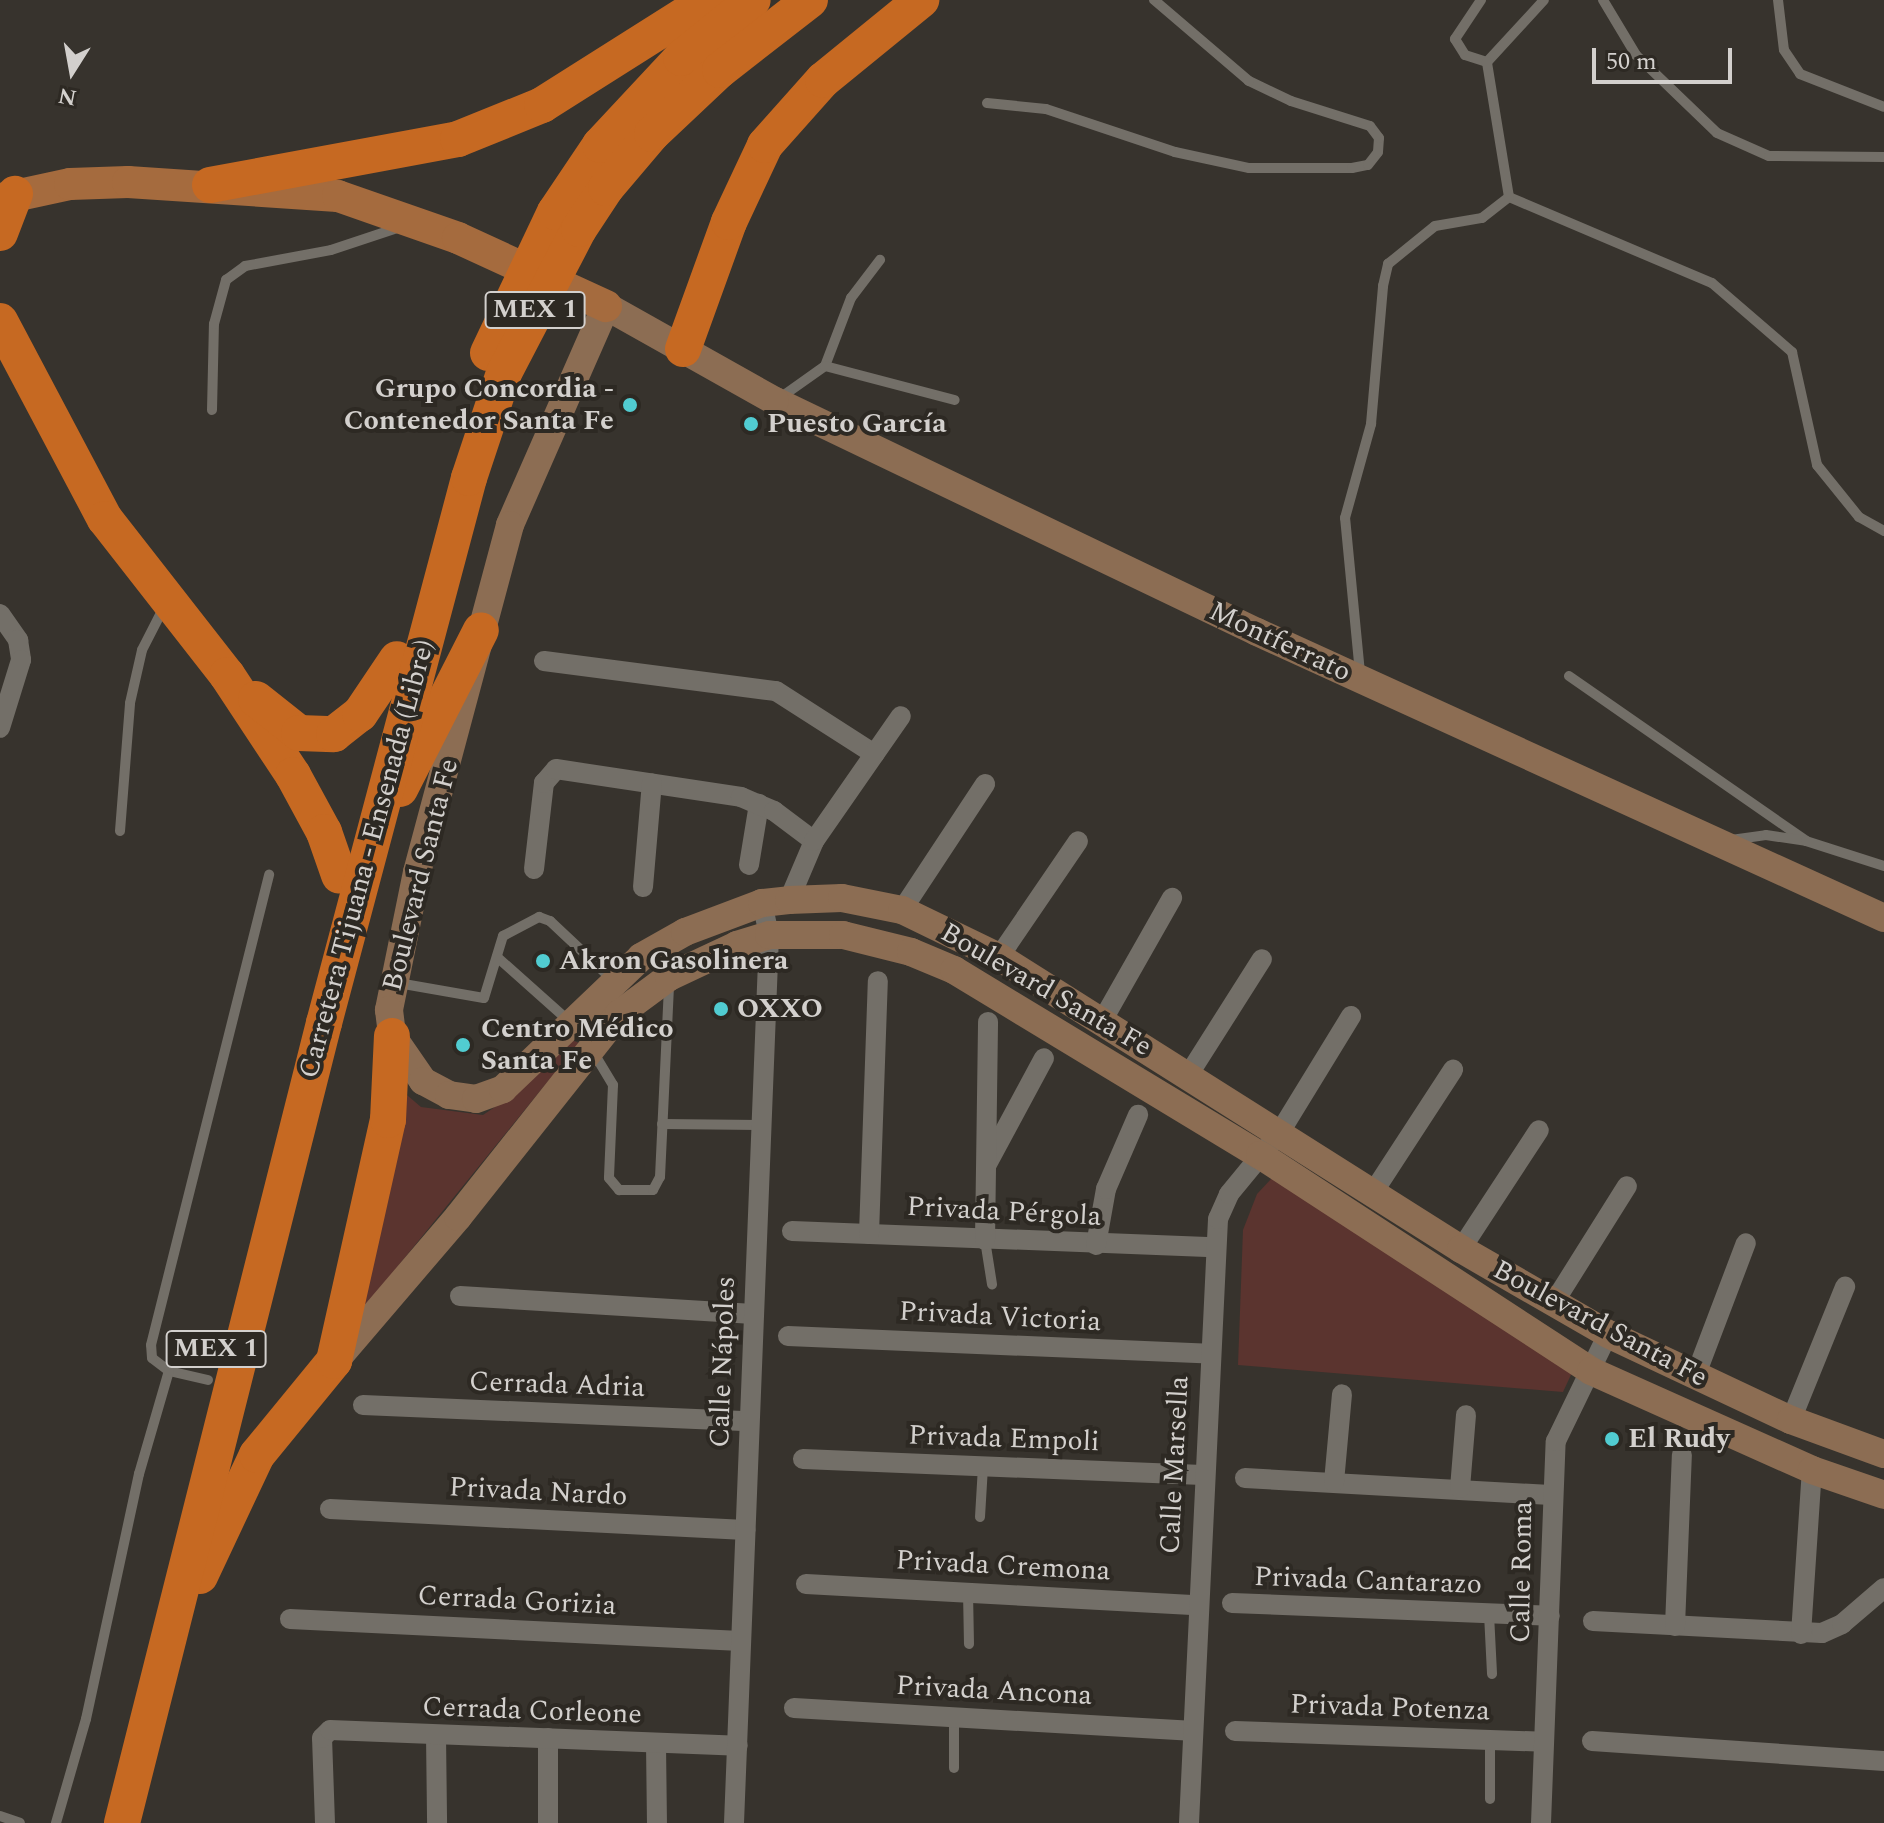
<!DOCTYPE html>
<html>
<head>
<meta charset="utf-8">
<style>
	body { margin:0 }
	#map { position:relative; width:1884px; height:1823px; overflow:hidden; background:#37332d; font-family:Spectral,serif }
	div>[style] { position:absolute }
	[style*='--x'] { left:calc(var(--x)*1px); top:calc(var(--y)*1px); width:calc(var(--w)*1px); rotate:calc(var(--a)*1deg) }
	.green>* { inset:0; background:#5b342f }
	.lane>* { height:10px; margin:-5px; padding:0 5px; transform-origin:5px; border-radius:5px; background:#736f68 }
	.street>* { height:20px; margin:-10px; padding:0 10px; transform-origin:10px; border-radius:10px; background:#736f68 }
	.secondary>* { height:28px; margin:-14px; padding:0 14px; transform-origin:14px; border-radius:14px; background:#8c6d53 }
	.primary>* { height:32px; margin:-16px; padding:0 16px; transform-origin:16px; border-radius:16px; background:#a56b3e }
	.highway>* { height:36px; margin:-18px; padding:0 18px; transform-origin:18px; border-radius:18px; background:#c66922 }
	.dots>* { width:22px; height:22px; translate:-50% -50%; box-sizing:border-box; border:4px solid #2d2923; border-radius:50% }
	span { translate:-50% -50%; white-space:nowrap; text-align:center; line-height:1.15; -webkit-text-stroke:8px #2d2923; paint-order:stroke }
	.shield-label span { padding:2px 6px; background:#2d2923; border:2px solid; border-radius:6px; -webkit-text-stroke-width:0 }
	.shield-label { font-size:26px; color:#d3d0cd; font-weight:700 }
	.poi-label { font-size:28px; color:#d3d0cd; font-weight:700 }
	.right { translate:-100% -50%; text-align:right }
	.left { translate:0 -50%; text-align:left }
	.street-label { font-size:28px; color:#d3d0cd }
	.north { position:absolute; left:32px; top:32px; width:80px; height:80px; -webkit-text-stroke:6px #2d2923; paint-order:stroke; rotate:191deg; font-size:22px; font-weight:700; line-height:32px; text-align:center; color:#d3d0cd }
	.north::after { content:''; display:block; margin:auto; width:28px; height:36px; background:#d3d0cd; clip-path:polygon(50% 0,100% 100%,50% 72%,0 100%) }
	.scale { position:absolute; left:1592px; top:48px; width:140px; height:36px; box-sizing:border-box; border:4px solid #d3d0cd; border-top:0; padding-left:10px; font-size:24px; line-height:28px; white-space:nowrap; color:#d3d0cd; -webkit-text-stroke:6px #2d2923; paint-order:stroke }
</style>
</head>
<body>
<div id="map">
	<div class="green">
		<div style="clip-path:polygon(572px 1040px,579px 1043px,351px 1324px,401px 1090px,421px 1107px,483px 1115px,517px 1092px)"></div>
		<div style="clip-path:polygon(1274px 1176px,1576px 1364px,1563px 1392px,1238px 1365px,1243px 1230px,1257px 1194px)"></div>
	</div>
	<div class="lane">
		<div style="--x:1481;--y:0;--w:47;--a:123.7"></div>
		<div style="--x:1455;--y:39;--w:19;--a:58"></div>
		<div style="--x:1465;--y:55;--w:23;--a:18"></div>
		<div style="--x:1487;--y:62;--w:84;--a:-47.4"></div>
		<div style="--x:1603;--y:0;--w:64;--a:59"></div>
		<div style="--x:1636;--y:55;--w:112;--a:43.9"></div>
		<div style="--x:1717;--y:133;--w:57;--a:23.9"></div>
		<div style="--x:1769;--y:156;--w:115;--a:0.5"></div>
		<div style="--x:1778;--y:0;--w:50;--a:83.2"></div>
		<div style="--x:1784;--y:50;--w:29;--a:56"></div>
		<div style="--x:1800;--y:74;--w:90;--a:21.4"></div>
		<div style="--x:987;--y:103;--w:59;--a:5.8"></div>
		<div style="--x:1046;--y:109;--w:136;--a:18.4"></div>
		<div style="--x:1175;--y:152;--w:76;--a:12.2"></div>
		<div style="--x:1249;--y:168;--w:103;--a:0"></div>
		<div style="--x:1352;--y:168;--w:16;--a:-11"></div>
		<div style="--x:1368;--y:165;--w:16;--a:-52"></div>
		<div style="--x:1378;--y:152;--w:14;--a:-86"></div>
		<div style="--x:1379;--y:138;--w:15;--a:-127"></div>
		<div style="--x:1370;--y:126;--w:83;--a:-162.4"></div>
		<div style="--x:1291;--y:101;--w:47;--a:-154.5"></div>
		<div style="--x:1249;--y:81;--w:125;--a:-139.5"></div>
		<div style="--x:1509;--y:197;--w:220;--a:23"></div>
		<div style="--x:1712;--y:283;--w:106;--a:40.8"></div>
		<div style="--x:1792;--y:352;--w:116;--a:77.5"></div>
		<div style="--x:1817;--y:465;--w:67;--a:51.1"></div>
		<div style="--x:1859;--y:517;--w:29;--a:29"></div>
		<div style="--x:825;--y:366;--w:73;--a:-69.1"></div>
		<div style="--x:851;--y:298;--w:48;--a:-52.7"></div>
		<div style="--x:777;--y:400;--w:59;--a:-35.3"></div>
		<div style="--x:825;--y:366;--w:134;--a:14.7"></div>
		<div style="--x:212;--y:410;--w:86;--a:-88.7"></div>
		<div style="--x:214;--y:324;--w:46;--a:-74.7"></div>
		<div style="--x:226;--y:280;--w:24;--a:-36"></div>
		<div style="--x:245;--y:266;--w:87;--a:-10.5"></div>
		<div style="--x:331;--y:250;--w:73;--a:-18.4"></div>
		<div style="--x:1360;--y:673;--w:156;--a:-95.5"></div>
		<div style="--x:1345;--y:518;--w:98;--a:-74.5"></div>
		<div style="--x:1371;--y:424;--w:139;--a:-85"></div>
		<div style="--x:1383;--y:286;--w:23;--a:-77"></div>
		<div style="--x:1388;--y:264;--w:60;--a:-39"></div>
		<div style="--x:1435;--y:226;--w:48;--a:-9.7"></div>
		<div style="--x:1482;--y:218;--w:34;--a:-38"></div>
		<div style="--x:1509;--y:197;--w:137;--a:-99.3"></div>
		<div style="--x:1569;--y:676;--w:289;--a:34.8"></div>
		<div style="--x:120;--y:831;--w:128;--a:-85.5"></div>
		<div style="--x:130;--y:703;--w:54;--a:-77.2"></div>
		<div style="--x:142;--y:650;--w:51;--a:-62.9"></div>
		<div style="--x:1731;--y:840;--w:35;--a:-8"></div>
		<div style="--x:1766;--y:835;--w:40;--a:8.5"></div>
		<div style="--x:1806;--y:841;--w:82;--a:17.8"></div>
		<div style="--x:497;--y:957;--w:98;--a:41.7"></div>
		<div style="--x:398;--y:983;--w:87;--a:9.9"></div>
		<div style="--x:484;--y:998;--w:65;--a:-73"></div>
		<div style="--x:503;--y:936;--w:41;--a:-27.8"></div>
		<div style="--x:539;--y:917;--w:12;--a:20"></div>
		<div style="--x:550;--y:921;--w:88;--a:43.2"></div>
		<div style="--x:592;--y:1050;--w:41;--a:59"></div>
		<div style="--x:613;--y:1085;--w:93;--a:92.5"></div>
		<div style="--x:609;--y:1178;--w:16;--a:50"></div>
		<div style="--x:619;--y:1190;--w:34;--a:0"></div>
		<div style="--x:653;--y:1190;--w:15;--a:-62"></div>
		<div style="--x:660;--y:1177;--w:193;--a:-87.3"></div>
		<div style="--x:662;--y:1124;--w:97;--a:0.6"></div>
		<div style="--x:985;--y:1240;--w:45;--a:81"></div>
		<div style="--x:208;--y:1380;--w:40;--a:-167"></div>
		<div style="--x:169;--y:1371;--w:21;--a:-143"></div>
		<div style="--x:152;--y:1358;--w:13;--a:-94"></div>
		<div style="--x:151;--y:1345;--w:485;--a:-75.9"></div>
		<div style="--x:980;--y:1517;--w:51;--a:-86.6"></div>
		<div style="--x:968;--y:1592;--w:52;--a:88.9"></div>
		<div style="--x:1489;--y:1614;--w:60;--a:87.1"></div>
		<div style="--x:954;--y:1768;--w:51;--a:-90"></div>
		<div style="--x:1490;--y:1799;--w:59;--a:-90"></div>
		<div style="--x:0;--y:1816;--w:21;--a:19"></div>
		<div style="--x:56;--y:1823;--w:108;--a:-73.9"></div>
		<div style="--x:86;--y:1719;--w:251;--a:-77.8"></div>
		<div style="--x:139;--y:1474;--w:107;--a:-73.8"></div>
	</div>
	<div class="street">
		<div style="--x:0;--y:614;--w:32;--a:55"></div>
		<div style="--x:18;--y:640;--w:20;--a:81"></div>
		<div style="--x:21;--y:660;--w:71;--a:107.2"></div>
		<div style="--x:544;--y:661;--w:234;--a:7.4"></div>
		<div style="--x:776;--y:691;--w:117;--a:32.7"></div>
		<div style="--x:749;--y:865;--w:62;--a:-80.7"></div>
		<div style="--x:534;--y:869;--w:87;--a:-83.4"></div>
		<div style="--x:544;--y:783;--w:18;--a:-49"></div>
		<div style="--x:556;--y:769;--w:187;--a:8.6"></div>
		<div style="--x:741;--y:797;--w:36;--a:23"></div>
		<div style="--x:774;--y:811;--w:50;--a:36.9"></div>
		<div style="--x:643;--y:887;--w:104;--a:-85.1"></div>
		<div style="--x:789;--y:900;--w:64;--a:-67"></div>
		<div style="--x:814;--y:841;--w:152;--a:-55.2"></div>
		<div style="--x:902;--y:910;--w:151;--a:-56.6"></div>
		<div style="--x:999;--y:957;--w:140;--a:-55.7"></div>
		<div style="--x:1101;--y:1023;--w:144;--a:-60.4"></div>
		<div style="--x:1189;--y:1074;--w:136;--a:-57.6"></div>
		<div style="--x:987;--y:1164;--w:120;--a:-61.7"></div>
		<div style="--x:1374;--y:1191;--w:145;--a:-56.9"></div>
		<div style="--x:792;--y:1231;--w:422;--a:2.2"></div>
		<div style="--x:869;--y:1234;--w:253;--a:-88"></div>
		<div style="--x:985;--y:1240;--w:218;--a:-89.2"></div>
		<div style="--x:1096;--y:1245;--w:57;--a:-79.9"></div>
		<div style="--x:1106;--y:1189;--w:81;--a:-66.6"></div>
		<div style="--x:1461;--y:1249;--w:142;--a:-56.8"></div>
		<div style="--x:460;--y:1296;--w:294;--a:3.5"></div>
		<div style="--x:1553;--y:1304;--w:139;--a:-57.9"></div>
		<div style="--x:788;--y:1336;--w:421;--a:2.4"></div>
		<div style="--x:1695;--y:1377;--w:143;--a:-69.2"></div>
		<div style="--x:363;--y:1405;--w:386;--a:2.4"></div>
		<div style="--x:1791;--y:1420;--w:144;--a:-67.9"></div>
		<div style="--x:803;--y:1459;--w:400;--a:2.3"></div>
		<div style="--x:1245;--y:1478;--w:306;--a:3.2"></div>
		<div style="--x:1334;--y:1482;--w:88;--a:-84.8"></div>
		<div style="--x:1460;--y:1488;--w:73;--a:-85.3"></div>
		<div style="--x:330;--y:1509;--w:416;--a:2.9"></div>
		<div style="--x:806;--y:1584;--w:391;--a:3.1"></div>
		<div style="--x:1232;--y:1603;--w:318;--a:2.3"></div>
		<div style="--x:290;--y:1619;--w:451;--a:2.8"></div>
		<div style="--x:1593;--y:1621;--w:229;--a:3"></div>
		<div style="--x:1822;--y:1633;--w:22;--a:-24"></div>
		<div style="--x:1842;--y:1624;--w:55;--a:-40.6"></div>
		<div style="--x:1675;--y:1626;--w:171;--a:-87.7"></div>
		<div style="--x:1801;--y:1634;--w:164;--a:-86.2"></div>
		<div style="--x:794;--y:1708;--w:397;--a:3.3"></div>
		<div style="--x:1235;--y:1731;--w:309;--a:2"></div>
		<div style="--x:436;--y:1735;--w:88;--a:89.3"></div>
		<div style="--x:548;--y:1738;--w:85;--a:90"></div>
		<div style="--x:1592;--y:1741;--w:293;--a:3.9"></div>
		<div style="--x:656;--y:1744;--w:79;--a:89.3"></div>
		<div style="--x:325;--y:1823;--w:85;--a:-92"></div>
		<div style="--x:322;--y:1738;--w:11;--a:-45"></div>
		<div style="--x:330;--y:1730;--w:408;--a:2.2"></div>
		<div style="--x:734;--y:1823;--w:889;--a:-87.74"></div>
		<div style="--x:769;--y:935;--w:33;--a:-102"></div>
		<div style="--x:1189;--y:1823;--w:605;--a:-87.25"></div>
		<div style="--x:1218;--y:1219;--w:27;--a:-66"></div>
		<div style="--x:1229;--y:1194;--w:80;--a:-50.6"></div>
		<div style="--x:1280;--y:1132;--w:136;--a:-58.5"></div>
		<div style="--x:1541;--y:1823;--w:382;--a:-87.8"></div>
		<div style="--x:1556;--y:1441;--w:119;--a:-64.1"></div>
	</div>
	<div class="secondary">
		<div style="--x:1884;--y:918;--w:689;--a:-155.48"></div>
		<div style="--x:1257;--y:632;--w:534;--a:-154.39"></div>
		<div style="--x:775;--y:401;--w:194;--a:-150.7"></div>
		<div style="--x:606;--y:306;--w:239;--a:113.7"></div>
		<div style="--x:510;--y:525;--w:359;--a:105"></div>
		<div style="--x:417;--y:872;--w:141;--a:101.5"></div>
		<div style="--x:389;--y:1010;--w:26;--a:83"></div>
		<div style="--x:392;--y:1036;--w:55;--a:55.4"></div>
		<div style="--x:423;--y:1081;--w:30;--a:28"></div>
		<div style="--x:449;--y:1095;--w:27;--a:8"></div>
		<div style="--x:476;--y:1099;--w:29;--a:-20"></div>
		<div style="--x:503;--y:1089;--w:191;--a:-43.7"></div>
		<div style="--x:641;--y:957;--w:51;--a:-29.6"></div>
		<div style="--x:685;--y:932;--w:82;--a:-20.6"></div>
		<div style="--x:762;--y:903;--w:27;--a:-6"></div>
		<div style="--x:789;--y:900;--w:53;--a:-2.2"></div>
		<div style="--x:842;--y:898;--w:61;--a:11.3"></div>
		<div style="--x:902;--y:910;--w:108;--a:25.9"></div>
		<div style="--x:999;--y:957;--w:547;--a:32.29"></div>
		<div style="--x:1461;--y:1249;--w:170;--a:30"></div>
		<div style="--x:1608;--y:1334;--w:202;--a:25.2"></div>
		<div style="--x:1791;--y:1420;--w:99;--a:20.1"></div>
		<div style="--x:335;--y:1361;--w:189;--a:-49.5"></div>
		<div style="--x:458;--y:1217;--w:259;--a:-51.6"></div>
		<div style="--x:619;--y:1014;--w:62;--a:-36.5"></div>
		<div style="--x:669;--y:977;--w:75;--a:-25.2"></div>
		<div style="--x:737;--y:945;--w:34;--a:-17"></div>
		<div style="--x:769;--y:935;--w:74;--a:0"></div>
		<div style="--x:843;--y:935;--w:70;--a:14"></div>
		<div style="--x:911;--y:952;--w:47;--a:22.7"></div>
		<div style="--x:954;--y:970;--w:358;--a:31.2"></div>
		<div style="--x:1260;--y:1155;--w:395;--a:33.1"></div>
		<div style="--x:1591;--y:1371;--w:242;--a:24.1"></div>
		<div style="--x:1812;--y:1470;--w:76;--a:19.1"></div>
	</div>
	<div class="primary">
		<div style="--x:0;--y:199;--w:72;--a:-12.1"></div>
		<div style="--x:70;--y:184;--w:58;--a:-2"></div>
		<div style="--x:128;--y:182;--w:210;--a:3.8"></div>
		<div style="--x:338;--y:196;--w:127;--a:19.3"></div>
		<div style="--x:458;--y:238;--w:163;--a:24.7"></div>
	</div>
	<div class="highway">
		<div style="--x:210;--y:185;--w:252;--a:-10.5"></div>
		<div style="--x:458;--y:139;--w:91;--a:-22"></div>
		<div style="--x:542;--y:105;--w:196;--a:-32.3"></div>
		<div style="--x:0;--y:233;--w:42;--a:-69"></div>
		<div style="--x:0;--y:321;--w:224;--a:62.1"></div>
		<div style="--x:105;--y:519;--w:198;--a:52"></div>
		<div style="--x:227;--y:675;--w:120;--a:56.6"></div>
		<div style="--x:293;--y:775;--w:65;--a:61.5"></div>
		<div style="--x:324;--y:832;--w:46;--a:70.8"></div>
		<div style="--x:683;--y:349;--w:135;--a:-70.1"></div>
		<div style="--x:729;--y:222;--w:85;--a:-64.9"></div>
		<div style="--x:765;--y:145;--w:87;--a:-48.3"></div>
		<div style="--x:823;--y:80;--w:127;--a:-39.2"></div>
		<div style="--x:488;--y:353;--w:156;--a:-64.6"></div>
		<div style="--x:555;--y:212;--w:81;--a:-56.1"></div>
		<div style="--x:600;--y:145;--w:119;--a:-47"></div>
		<div style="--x:681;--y:58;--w:92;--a:-38.9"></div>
		<div style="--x:256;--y:699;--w:55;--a:38.3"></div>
		<div style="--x:299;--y:733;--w:35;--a:2"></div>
		<div style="--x:334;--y:734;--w:33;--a:-38"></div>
		<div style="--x:360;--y:714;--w:66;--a:-56.1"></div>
		<div style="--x:400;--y:789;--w:178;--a:-63"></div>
		<div style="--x:200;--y:1576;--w:134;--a:-64.8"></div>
		<div style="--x:257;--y:1455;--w:122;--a:-50.7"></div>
		<div style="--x:334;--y:1361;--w:247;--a:-77.4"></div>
		<div style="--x:388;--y:1120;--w:84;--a:-87.3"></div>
		<div style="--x:122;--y:1823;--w:825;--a:-75.83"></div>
		<div style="--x:324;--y:1023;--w:564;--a:-75.1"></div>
		<div style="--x:469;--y:478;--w:111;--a:-71.6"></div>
		<div style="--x:504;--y:373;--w:162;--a:-62.5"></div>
		<div style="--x:579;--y:229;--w:49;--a:-56.6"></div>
		<div style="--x:606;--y:188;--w:71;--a:-49.6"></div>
		<div style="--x:652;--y:134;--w:93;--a:-43.3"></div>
		<div style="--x:720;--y:70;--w:114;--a:-37.9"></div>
	</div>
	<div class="dots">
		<div style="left:630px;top:405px;background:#51ccd1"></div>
		<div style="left:751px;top:424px;background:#51ccd1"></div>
		<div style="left:543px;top:961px;background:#51ccd1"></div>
		<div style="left:721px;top:1009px;background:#51ccd1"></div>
		<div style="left:463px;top:1045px;background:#51ccd1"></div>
		<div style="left:1612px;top:1439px;background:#51ccd1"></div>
	</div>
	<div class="shield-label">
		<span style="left:535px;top:310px">MEX 1</span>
		<span style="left:216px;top:1349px">MEX 1</span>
	</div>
	<div class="poi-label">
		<span class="right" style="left:614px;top:405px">Grupo Concordia -<br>Contenedor Santa Fe</span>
		<span class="left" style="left:767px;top:424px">Puesto García</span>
		<span class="left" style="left:559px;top:961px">Akron Gasolinera</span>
		<span class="left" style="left:737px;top:1009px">OXXO</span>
		<span class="left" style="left:481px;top:1045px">Centro Médico<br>Santa Fe</span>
		<span class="left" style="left:1628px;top:1439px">El Rudy</span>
	</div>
	<div class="street-label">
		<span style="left:1280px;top:642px;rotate:25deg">Montferrato</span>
		<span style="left:367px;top:859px;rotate:-75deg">Carretera Tijuana - Ensenada (Libre)</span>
		<span style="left:421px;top:875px;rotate:-76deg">Boulevard Santa Fe</span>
		<span style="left:1046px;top:990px;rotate:30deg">Boulevard Santa Fe</span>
		<span style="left:1004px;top:1212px;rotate:3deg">Privada Pérgola</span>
		<span style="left:1000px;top:1317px;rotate:3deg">Privada Victoria</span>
		<span style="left:1600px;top:1324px;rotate:28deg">Boulevard Santa Fe</span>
		<span style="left:723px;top:1362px;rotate:-88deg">Calle Nápoles</span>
		<span style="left:557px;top:1385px;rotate:2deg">Cerrada Adria</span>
		<span style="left:1004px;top:1439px;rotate:2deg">Privada Empoli</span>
		<span style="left:1175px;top:1465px;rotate:-87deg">Calle Marsella</span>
		<span style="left:538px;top:1492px;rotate:3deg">Privada Nardo</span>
		<span style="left:1003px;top:1566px;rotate:3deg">Privada Cremona</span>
		<span style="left:1522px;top:1572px;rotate:-89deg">Calle Roma</span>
		<span style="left:1368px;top:1581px;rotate:2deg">Privada Cantarazo</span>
		<span style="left:517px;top:1601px;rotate:3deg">Cerrada Gorizia</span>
		<span style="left:994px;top:1691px;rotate:3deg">Privada Ancona</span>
		<span style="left:1390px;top:1708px;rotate:2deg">Privada Potenza</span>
		<span style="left:532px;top:1711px;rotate:2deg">Cerrada Corleone</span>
	</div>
	<div class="north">N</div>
	<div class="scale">50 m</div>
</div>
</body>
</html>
